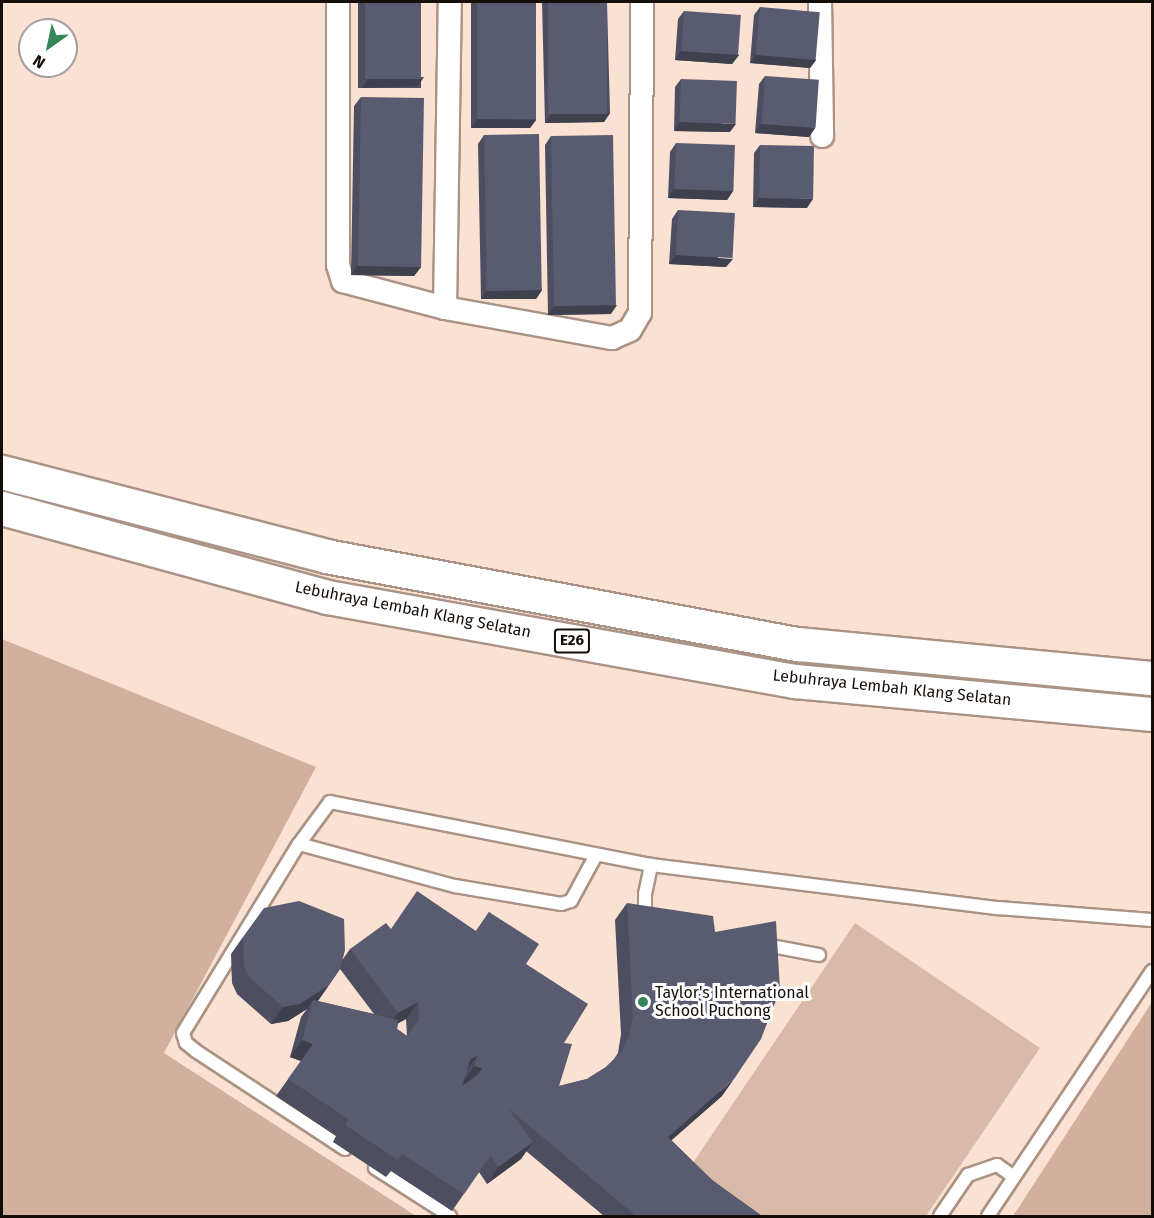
<!DOCTYPE html>
<html>
<head>
<meta charset="utf-8">
<style>
	body { margin:0 }
	#map { position:relative; width:1154px; height:1218px; overflow:hidden; background:#fae1d2; font-family:"Fira Sans",sans-serif }
	div>[style] { position:absolute }
	[style*='--x'] { left:calc(var(--x)*1px); top:calc(var(--y)*1px); width:calc(var(--w)*1px); rotate:calc(var(--a)*1deg) }
	.green>* { inset:0; background:#d9b9a7 }
	.forest>* { inset:0; background:#d1b19d }
	.roads { filter:drop-shadow(2px 0 #aa9385) drop-shadow(-2px 0 #aa9385) drop-shadow(0 2px #aa9385) drop-shadow(0 -2px #aa9385) }
	.lane>* { height:12px; margin:-6px; padding:0 6px; transform-origin:6px; border-radius:6px; background:#fff }
	.street>* { height:22px; margin:-11px; padding:0 11px; transform-origin:11px; border-radius:11px; background:#fff }
	.highway>* { height:33px; margin:-16.5px; padding:0 16.5px; transform-origin:16.5px; border-radius:16.5px; background:#fff }
	.wall>* { inset:0; background:#4d4e60; transform-origin:0 0 }
	.shaded-wall>* { inset:0; background:#3e404e }
	.building>* { inset:0; background:#595b70; transform-origin:0 0 }
	.dots>* { width:16px; height:16px; translate:-50% -50%; box-sizing:border-box; border:3px solid #fff; border-radius:50% }
	span { translate:-50% -50%; white-space:nowrap; text-align:center; line-height:1.15; -webkit-text-stroke:6px #fff; paint-order:stroke }
	.shield-label span { padding:2px 4px; background:#fff; border:2px solid; border-radius:4px; -webkit-text-stroke-width:0 }
	.shield-label { font-size:15px; color:#150d08; font-weight:700 }
	.street-label { font-size:16px; color:#150d08 }
	.poi-label { font-size:16px; color:#150d08 }
	.left { translate:0 -50%; text-align:left }
	.frame { position:absolute; inset:0; border:3px solid #150d08; pointer-events:none }
	.north { position:absolute; left:18px; top:18px; width:60px; height:60px; box-sizing:border-box; background:#fff; border:2px solid #a19e9c; border-radius:50%; rotate:213deg; font-size:16px; font-weight:700; line-height:24px; text-align:center; color:#150d08 }
	.north::after { content:''; display:block; margin:auto; width:21px; height:27px; background:#358759; clip-path:polygon(50% 0,100% 100%,50% 72%,0 100%) }
</style>
</head>
<body>
<div id="map">
	<div class="green">
		<div style="clip-path:polygon(855px 923px,1040px 1048px,926px 1216px,750px 1216px,686px 1173px)"></div>
	</div>
	<div class="forest">
		<div style="clip-path:polygon(2px 639px,316px 767px,164px 1053px,416px 1216px,2px 1216px)"></div>
		<div style="clip-path:polygon(1152px 1002px,1152px 1216px,1013px 1216px)"></div>
	</div>
	<div class="roads">
		<div class="lane">
			<div style="--x:299;--y:844;--w:162;--a:15.1"></div>
			<div style="--x:455;--y:886;--w:108;--a:9.6"></div>
			<div style="--x:561;--y:904;--w:10;--a:-17"></div>
			<div style="--x:571;--y:901;--w:52;--a:-61.5"></div>
			<div style="--x:649;--y:919;--w:6;--a:-129"></div>
			<div style="--x:645;--y:914;--w:20;--a:-90"></div>
			<div style="--x:645;--y:894;--w:30;--a:-78"></div>
			<div style="--x:761;--y:944;--w:59;--a:10.7"></div>
			<div style="--x:345;--y:1149;--w:178;--a:-146.7"></div>
			<div style="--x:196;--y:1051;--w:13;--a:-141"></div>
			<div style="--x:186;--y:1043;--w:10;--a:-107"></div>
			<div style="--x:183;--y:1033;--w:222;--a:-58.5"></div>
			<div style="--x:299;--y:844;--w:52;--a:-53.6"></div>
			<div style="--x:330;--y:802;--w:327;--a:11.1"></div>
			<div style="--x:651;--y:865;--w:350;--a:7.1"></div>
			<div style="--x:998;--y:908;--w:154;--a:4.5"></div>
			<div style="--x:375;--y:1168;--w:89;--a:32.6"></div>
			<div style="--x:940;--y:1216;--w:50;--a:-55.7"></div>
			<div style="--x:968;--y:1175;--w:31;--a:-19"></div>
			<div style="--x:997;--y:1165;--w:19;--a:35"></div>
			<div style="--x:988;--y:1216;--w:295;--a:-56.2"></div>
		</div>
		<div class="street">
			<div style="--x:338;--y:2;--w:263;--a:90"></div>
			<div style="--x:338;--y:265;--w:17;--a:73"></div>
			<div style="--x:343;--y:281;--w:106;--a:14.8"></div>
			<div style="--x:445;--y:308;--w:170;--a:10.2"></div>
			<div style="--x:612;--y:338;--w:20;--a:-24"></div>
			<div style="--x:630;--y:330;--w:20;--a:-60"></div>
			<div style="--x:640;--y:313;--w:311;--a:-89.6"></div>
			<div style="--x:820;--y:2;--w:134;--a:89.1"></div>
			<div style="--x:445;--y:308;--w:306;--a:-89.1"></div>
		</div>
		<div class="highway">
			<div style="--x:2;--y:472;--w:335;--a:14.5"></div>
			<div style="--x:326;--y:556;--w:480;--a:10.6"></div>
			<div style="--x:798;--y:644;--w:356;--a:5.5"></div>
			<div style="--x:2;--y:508;--w:337;--a:15.3"></div>
			<div style="--x:327;--y:597;--w:475;--a:10.2"></div>
			<div style="--x:795;--y:681;--w:359;--a:5.3"></div>
		</div>
	</div>
	<div class="wall">
		<div style="left:358px;top:2px;width:63px;height:86px"></div>
		<div style="clip-path:polygon(471px 2px,536px 2px,536px 120px,530px 128px,471px 128px)"></div>
		<div style="clip-path:polygon(542px 2px,607px 2px,610px 113px,604px 122px,545px 123px)"></div>
		<div style="clip-path:polygon(760px 7px,816px 60px,810px 68px,750px 63px,754px 15px)"></div>
		<div style="clip-path:polygon(684px 11px,739px 55px,732px 64px,675px 60px,678px 19px)"></div>
		<div style="clip-path:polygon(765px 76px,815px 128px,809px 137px,755px 133px,759px 84px)"></div>
		<div style="clip-path:polygon(681px 79px,730px 132px,674px 131px,675px 87px)"></div>
		<div style="clip-path:polygon(361px 97px,421px 267px,414px 276px,351px 275px,354px 106px)"></div>
		<div style="clip-path:polygon(484px 135px,542px 290px,536px 299px,481px 299px,478px 144px)"></div>
		<div style="clip-path:polygon(551px 136px,611px 314px,548px 315px,545px 145px)"></div>
		<div style="clip-path:polygon(676px 143px,733px 191px,727px 200px,668px 198px,670px 152px)"></div>
		<div style="clip-path:polygon(760px 145px,807px 208px,753px 207px,754px 153px)"></div>
		<div style="clip-path:polygon(678px 210px,726px 267px,669px 264px,672px 219px)"></div>
		<div style="clip-path:polygon(evenodd,627px 903px,722px 1096px,671px 1140px,712px 1180px,762px 1216px,604px 1216px,526px 1151px,521px 1159px,487px 1184px,479px 1172px,452px 1211px,391px 1171px,386px 1177px,333px 1142px,336px 1136px,276px 1096px,301px 1061px,290px 1057px,301px 1017px,307px 1009px,288px 1021px,271px 1024px,237px 994px,232px 983px,231px 954px,243px 937px,343px 959px,350px 949px,476px 931px,489px 912px,526px 964px,564px 1043px,559px 1086px,587px 1079px,606px 1067px,614px 1059px,618px 1053px,621px 1034px,615px 920px,627px 903px,340px 969px,374px 1014px,318px 1001px,340px 969px,627px 903px,406px 1019px,407px 1036px,397px 1029px,398px 1023px,406px 1019px)"></div>
	</div>
	<div class="shaded-wall">
		<div style="clip-path:polygon(681px 51px,739px 55px,732px 64px,675px 60px)"></div>
		<div style="clip-path:polygon(756px 55px,816px 60px,810px 68px,750px 63px)"></div>
		<div style="clip-path:polygon(424px 77px,418px 86px,362px 88px,368px 79px)"></div>
		<div style="clip-path:polygon(610px 113px,604px 122px,545px 123px,551px 114px)"></div>
		<div style="clip-path:polygon(477px 119px,536px 120px,530px 128px,471px 128px)"></div>
		<div style="clip-path:polygon(680px 122px,736px 124px,730px 132px,674px 131px)"></div>
		<div style="clip-path:polygon(761px 124px,815px 128px,809px 137px,755px 133px)"></div>
		<div style="clip-path:polygon(674px 189px,733px 191px,727px 200px,668px 198px)"></div>
		<div style="clip-path:polygon(759px 198px,813px 199px,807px 208px,753px 207px)"></div>
		<div style="clip-path:polygon(676px 255px,733px 259px,726px 267px,669px 264px)"></div>
		<div style="clip-path:polygon(357px 266px,421px 267px,414px 276px,351px 275px)"></div>
		<div style="clip-path:polygon(542px 290px,536px 299px,481px 299px,487px 291px)"></div>
		<div style="clip-path:polygon(617px 305px,611px 314px,548px 315px,554px 306px)"></div>
		<div style="clip-path:polygon(329px 985px,317px 1002px,313px 1000px,307px 1009px,288px 1021px,271px 1024px,283px 1007px)"></div>
		<div style="clip-path:polygon(418px 1002px,406px 1019px,386px 1030px,398px 1013px)"></div>
		<div style="clip-path:polygon(302px 1040px,313px 1044px,301px 1061px,290px 1057px)"></div>
		<div style="clip-path:polygon(478px 1055px,466px 1072px,470px 1060px)"></div>
		<div style="clip-path:polygon(474px 1066px,482px 1068px,470px 1085px,462px 1083px)"></div>
		<div style="clip-path:polygon(734px 1079px,722px 1096px,656px 1154px,668px 1137px)"></div>
		<div style="clip-path:polygon(533px 1142px,521px 1159px,487px 1184px,498px 1167px)"></div>
	</div>
	<div class="building">
		<div style="left:365px;top:2px;width:56px;height:77px"></div>
		<div style="left:477px;top:2px;width:59px;height:117px"></div>
		<div style="left:548px;top:2px;width:59px;height:112px"></div>
		<div style="left:760px;top:7px;width:60px;height:48px;rotate:5deg"></div>
		<div style="left:684px;top:11px;width:57px;height:40px;rotate:4deg"></div>
		<div style="left:765px;top:76px;width:54px;height:48px;rotate:4deg"></div>
		<div style="left:681px;top:79px;width:56px;height:43px;rotate:2deg"></div>
		<div style="left:361px;top:97px;width:63px;height:169px;rotate:1deg"></div>
		<div style="left:539px;top:134px;width:156px;height:55px;rotate:89deg"></div>
		<div style="left:613px;top:135px;width:170px;height:62px;rotate:89deg"></div>
		<div style="left:676px;top:143px;width:59px;height:46px;rotate:2deg"></div>
		<div style="left:760px;top:145px;width:54px;height:53px;rotate:1deg"></div>
		<div style="left:678px;top:210px;width:57px;height:45px;rotate:3deg"></div>
		<div style="clip-path:polygon(evenodd,417px 891px,476px 931px,489px 912px,539px 944px,526px 964px,588px 1004px,564px 1043px,572px 1044px,559px 1086px,587px 1079px,606px 1067px,621px 1053px,629px 1036px,633px 1017px,627px 903px,713px 916px,715px 932px,776px 921px,780px 990px,761px 1039px,734px 1079px,668px 1137px,712px 1180px,762px 1216px,636px 1216px,508px 1108px,533px 1142px,498px 1167px,491px 1155px,464px 1194px,402px 1154px,398px 1160px,345px 1125px,348px 1119px,288px 1079px,313px 1044px,302px 1040px,313px 1000px,398px 1020px,397px 1029px,407px 1036px,419px 1019px,418px 1002px,398px 1013px,350px 949px,386px 923px,391px 929px,417px 891px,478px 1055px,474px 1066px,482px 1068px,480px 1073px,462px 1086px,470px 1060px,478px 1055px)"></div>
		<div style="clip-path:polygon(299px 901px,344px 919px,345px 950px,340px 969px,329px 985px,300px 1004px,283px 1007px,249px 977px,244px 966px,243px 937px,264px 908px)"></div>
	</div>
	<div class="dots">
		<div style="left:643px;top:1002px;background:#358759"></div>
	</div>
	<div class="shield-label">
		<span style="left:572px;top:641px">E26</span>
	</div>
	<div class="street-label">
		<span style="left:413px;top:610px;rotate:11deg">Lebuhraya Lembah Klang Selatan</span>
		<span style="left:892px;top:688px;rotate:6deg">Lebuhraya Lembah Klang Selatan</span>
	</div>
	<div class="poi-label">
		<span class="left" style="left:655px;top:1002px">Taylor's International<br>School Puchong</span>
	</div>
	<div class="frame"></div>
	<div class="north">N</div>
</div>
</body>
</html>
